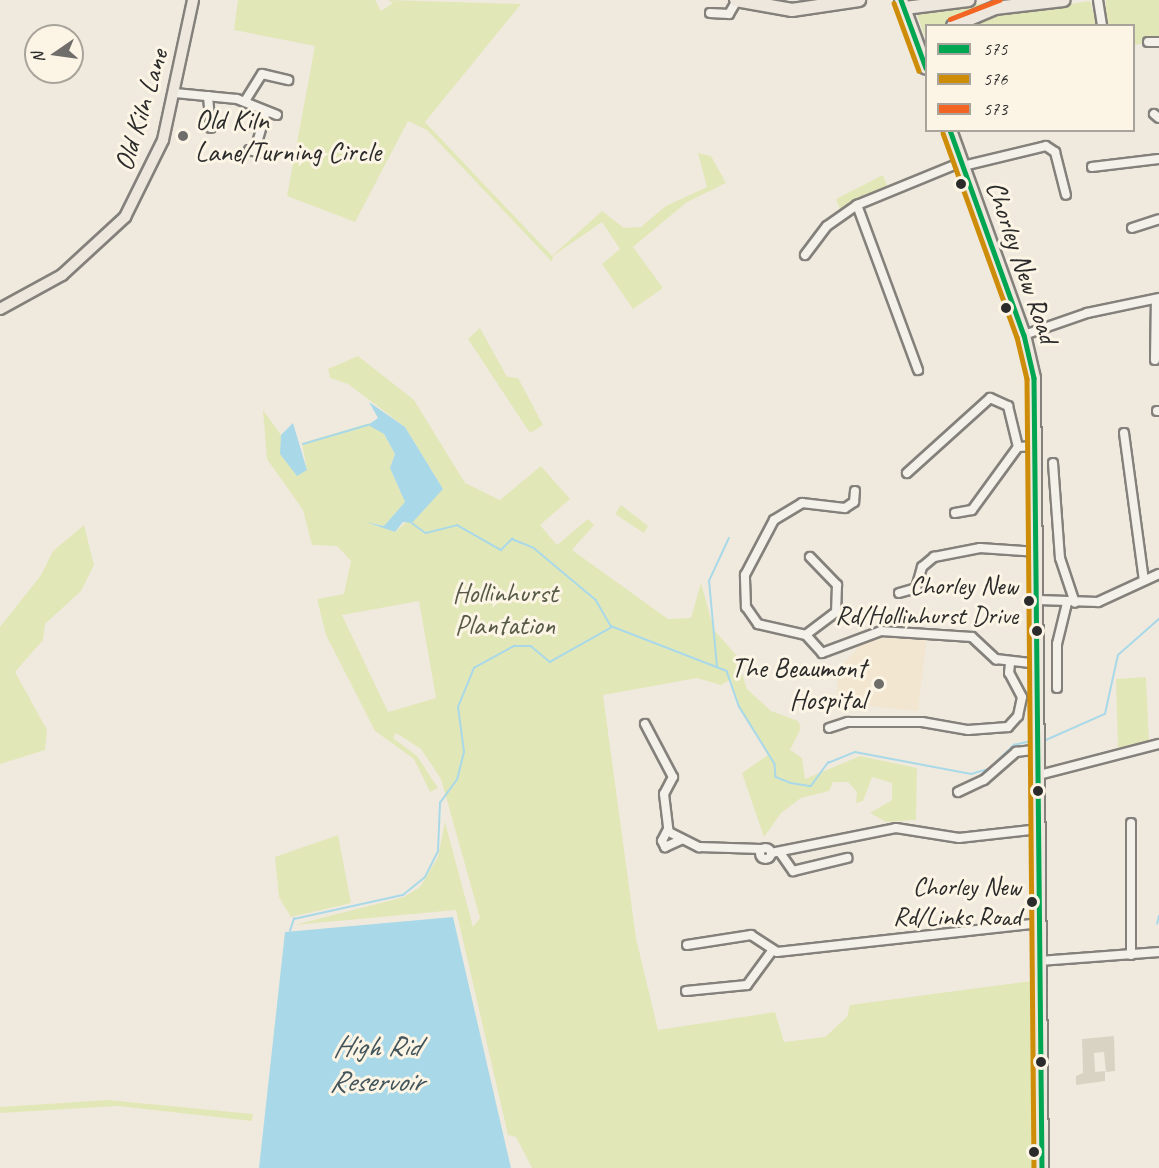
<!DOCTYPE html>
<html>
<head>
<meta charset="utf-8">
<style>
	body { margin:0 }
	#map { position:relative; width:1159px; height:1168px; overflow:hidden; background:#f0eade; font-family:Caveat,sans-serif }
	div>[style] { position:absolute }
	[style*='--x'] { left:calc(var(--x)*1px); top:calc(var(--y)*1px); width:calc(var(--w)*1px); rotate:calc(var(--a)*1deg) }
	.built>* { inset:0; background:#f2e6d0 }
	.green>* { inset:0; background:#e2e7b8 }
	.water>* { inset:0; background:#a9d9e8 }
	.stream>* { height:1.5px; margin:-0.75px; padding:0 0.75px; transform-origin:0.75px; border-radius:0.75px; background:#a9d9e8 }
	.building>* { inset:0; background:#d9d3c4 }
	.roads { filter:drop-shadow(2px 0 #84817c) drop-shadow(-2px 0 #84817c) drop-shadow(0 2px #84817c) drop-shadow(0 -2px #84817c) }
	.minor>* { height:8px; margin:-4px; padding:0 4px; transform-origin:4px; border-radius:4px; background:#f4f1ea }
	.minor>.ring { margin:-4px; padding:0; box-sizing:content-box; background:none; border:8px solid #f4f1ea; border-radius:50% }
	.major>* { height:10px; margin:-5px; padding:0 5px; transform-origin:5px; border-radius:5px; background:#ede7dd }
	.highway>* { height:12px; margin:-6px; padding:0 6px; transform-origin:6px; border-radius:6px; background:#ede7dd }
	.bus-1>* { height:4.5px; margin:-2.25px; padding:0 2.25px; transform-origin:2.25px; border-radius:2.25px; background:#00a651 }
	.bus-2>* { height:4.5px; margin:-2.25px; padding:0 2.25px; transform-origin:2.25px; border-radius:2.25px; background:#ce8d09 }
	.bus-3>* { height:4.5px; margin:-2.25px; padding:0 2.25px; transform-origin:2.25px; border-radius:2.25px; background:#f26522 }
	.dots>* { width:16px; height:16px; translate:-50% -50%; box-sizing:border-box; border:3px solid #fcf5e5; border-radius:50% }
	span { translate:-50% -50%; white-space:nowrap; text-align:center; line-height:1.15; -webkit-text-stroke:6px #fcf5e5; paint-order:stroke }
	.bus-label { font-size:26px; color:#2b2b2b }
	.right { translate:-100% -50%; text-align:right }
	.street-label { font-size:28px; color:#2b2b2b }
	.poi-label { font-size:28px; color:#2b2b2b }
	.left { translate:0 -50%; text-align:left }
	.park-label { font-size:28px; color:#565a46 }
	.water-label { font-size:30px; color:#43555b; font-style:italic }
	.legend { position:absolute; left:925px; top:24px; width:210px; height:108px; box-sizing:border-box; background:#fcf5e5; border:2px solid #a8a49b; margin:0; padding:8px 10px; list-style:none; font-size:18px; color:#2b2b2b }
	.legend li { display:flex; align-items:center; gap:12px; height:30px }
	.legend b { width:30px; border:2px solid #a8a49b }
	.north { position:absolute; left:24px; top:24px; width:60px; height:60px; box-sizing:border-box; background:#fcf5e5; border:2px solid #a8a49b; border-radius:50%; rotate:257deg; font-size:16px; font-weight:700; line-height:24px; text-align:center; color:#2b2b2b }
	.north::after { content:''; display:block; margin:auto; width:21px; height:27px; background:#706e6a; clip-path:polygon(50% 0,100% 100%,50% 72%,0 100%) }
</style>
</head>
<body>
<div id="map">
	<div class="built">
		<div style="clip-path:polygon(886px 635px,927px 636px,918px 711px,837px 703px,837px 671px,857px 649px,857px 640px)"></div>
	</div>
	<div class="green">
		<div style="clip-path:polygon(238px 0,375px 0,381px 11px,393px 3px,388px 0,521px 4px,425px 122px,552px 256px,602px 211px,624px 228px,641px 227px,666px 206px,707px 187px,698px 153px,711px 156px,726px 183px,687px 202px,633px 247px,663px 288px,633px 309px,602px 264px,620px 249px,602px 222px,553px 256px,552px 262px,427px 130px,408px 121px,355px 222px,287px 196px,315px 46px,234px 30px)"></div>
		<div style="clip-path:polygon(1106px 0,1159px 0,1159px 40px,1147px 36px,1145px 43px,1134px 45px,1134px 26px,1105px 26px)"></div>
		<div style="clip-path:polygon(1090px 1px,1097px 26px,966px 26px,992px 16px)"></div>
		<div style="clip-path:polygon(992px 2px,944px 25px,926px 26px,926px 40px,916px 12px)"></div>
		<div style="clip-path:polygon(883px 175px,887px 186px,841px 212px,836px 199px)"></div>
		<div style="clip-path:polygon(480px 328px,507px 377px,518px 378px,543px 425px,530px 433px,468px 339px)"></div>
		<div style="clip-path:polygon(evenodd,358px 356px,414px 400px,465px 483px,500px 500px,541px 466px,570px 499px,540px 525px,557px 545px,588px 519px,594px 525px,572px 550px,668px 619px,691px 618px,701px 583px,714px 630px,736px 655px,747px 689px,771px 711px,798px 721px,801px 728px,790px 750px,802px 758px,805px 779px,860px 756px,917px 768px,916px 820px,886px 822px,870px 813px,892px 800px,892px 783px,872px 777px,863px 801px,856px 803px,857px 792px,848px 782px,833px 782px,829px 791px,801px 798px,781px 813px,764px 837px,742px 773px,768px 755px,738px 705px,731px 679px,721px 685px,697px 678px,603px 695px,636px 938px,658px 1030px,775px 1012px,784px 1042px,825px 1037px,847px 1017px,850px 1005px,1032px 981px,1033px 1168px,532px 1168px,516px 1137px,508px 1135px,456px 910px,294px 925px,404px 897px,420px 887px,438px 857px,445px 822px,473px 927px,480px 918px,441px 779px,421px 749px,396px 733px,393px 738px,417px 756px,438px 788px,430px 792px,414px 759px,375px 731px,326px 635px,317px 599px,344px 594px,351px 561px,337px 546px,312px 545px,303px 510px,267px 459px,263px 410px,281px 435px,281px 454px,307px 470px,302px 443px,370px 423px,384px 434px,395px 454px,390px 468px,405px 502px,384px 526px,369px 522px,395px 532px,443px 489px,405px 427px,348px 384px,330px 378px,328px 369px,358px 356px,419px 601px,436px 698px,388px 712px,342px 615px,419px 601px)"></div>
		<div style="clip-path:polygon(621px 505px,648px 526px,644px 533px,615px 514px)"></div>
		<div style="clip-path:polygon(84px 525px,94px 565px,81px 591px,45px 624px,43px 640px,15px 672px,47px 730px,45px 750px,0 764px,0 627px,41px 575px,53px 551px)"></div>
		<div style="clip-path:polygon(1146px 677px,1149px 742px,1118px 750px,1116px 679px)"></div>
		<div style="clip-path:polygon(338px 835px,351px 903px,291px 917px,279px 897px,275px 857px)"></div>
		<div style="clip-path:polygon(108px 1100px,253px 1114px,252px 1121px,117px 1106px,0 1113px,0 1107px)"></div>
	</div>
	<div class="water">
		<div style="clip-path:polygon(369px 402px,405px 427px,443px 489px,412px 523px,403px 522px,395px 532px,366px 522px,384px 526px,405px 502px,390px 468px,395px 454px,384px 434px,368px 425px,378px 418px)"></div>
		<div style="clip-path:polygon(293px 423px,307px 470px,297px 476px,280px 454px,281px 435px)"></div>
		<div style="clip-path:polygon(453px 917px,511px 1168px,259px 1168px,285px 932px)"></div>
	</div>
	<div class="stream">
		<div style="--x:303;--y:444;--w:68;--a:-16.3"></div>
		<div style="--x:412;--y:523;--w:17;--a:36"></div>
		<div style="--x:426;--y:533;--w:32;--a:-14"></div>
		<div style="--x:457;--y:525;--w:51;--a:29.6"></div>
		<div style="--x:501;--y:550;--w:16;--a:-45"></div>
		<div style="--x:512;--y:539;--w:24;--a:22"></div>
		<div style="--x:534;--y:548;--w:81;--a:40"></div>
		<div style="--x:596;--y:600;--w:30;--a:60"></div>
		<div style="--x:611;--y:626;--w:124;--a:21.2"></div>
		<div style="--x:727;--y:671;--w:37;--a:71"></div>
		<div style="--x:739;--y:706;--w:68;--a:58.2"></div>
		<div style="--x:775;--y:764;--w:13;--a:86"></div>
		<div style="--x:776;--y:777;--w:16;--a:22"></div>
		<div style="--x:791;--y:783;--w:20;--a:9"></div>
		<div style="--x:811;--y:786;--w:29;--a:-54"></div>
		<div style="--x:828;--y:763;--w:29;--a:-22"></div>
		<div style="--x:855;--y:752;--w:118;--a:10.7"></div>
		<div style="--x:971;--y:774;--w:19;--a:-16"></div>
		<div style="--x:989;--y:769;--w:35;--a:-44"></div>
		<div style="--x:1014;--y:745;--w:17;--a:-13"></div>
		<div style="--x:717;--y:667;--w:86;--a:-95.3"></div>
		<div style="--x:709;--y:581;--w:47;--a:-65.1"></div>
		<div style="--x:1046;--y:740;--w:64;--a:-23.8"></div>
		<div style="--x:1105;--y:714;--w:60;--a:-77.6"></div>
		<div style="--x:1118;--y:655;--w:55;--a:-41.3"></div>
		<div style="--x:1157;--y:924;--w:8;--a:-76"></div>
		<div style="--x:290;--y:931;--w:13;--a:-72"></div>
		<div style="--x:294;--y:919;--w:112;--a:-12.4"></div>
		<div style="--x:403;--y:895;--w:28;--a:-39"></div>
		<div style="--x:425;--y:877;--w:29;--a:-63"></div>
		<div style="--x:438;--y:851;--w:48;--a:-87.6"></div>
		<div style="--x:440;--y:803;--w:29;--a:-54"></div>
		<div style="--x:457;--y:780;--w:29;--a:-76"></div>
		<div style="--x:464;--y:752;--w:45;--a:-97.6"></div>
		<div style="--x:458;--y:707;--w:42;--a:-67.7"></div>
		<div style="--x:474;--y:668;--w:46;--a:-28.8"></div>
		<div style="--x:514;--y:646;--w:17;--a:0"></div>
		<div style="--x:531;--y:646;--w:25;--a:40"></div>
		<div style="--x:550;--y:662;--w:71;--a:-29.4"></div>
	</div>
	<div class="building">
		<div style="clip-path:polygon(1114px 1036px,1115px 1071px,1106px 1072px,1104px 1052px,1094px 1053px,1095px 1072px,1105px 1071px,1105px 1081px,1076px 1085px,1076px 1076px,1083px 1073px,1082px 1039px)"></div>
	</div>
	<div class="roads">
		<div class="minor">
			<div style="--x:1098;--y:0;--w:26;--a:81"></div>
			<div style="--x:710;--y:13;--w:19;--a:3"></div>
			<div style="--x:729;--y:14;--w:16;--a:-60"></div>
			<div style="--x:1148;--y:42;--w:11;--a:0"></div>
			<div style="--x:175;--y:93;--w:62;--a:5.5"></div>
			<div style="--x:237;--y:99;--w:43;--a:21.8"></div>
			<div style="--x:208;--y:96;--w:32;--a:85"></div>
			<div style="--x:245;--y:101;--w:32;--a:-58"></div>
			<div style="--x:262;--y:74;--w:27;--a:13"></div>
			<div style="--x:1154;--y:114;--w:6;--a:39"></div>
			<div style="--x:249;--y:150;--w:12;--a:14"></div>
			<div style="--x:255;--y:150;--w:40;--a:-74"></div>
			<div style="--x:963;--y:166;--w:85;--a:-13.5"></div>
			<div style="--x:1046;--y:146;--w:11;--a:34"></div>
			<div style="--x:1055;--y:152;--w:44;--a:75.7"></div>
			<div style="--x:1092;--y:167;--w:67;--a:-6.8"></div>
			<div style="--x:857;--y:205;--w:176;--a:69.7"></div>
			<div style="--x:1132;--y:228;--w:28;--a:-18"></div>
			<div style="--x:805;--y:255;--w:36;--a:-53"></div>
			<div style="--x:827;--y:226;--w:37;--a:-35"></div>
			<div style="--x:857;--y:205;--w:113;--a:-22.3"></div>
			<div style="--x:1024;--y:335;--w:67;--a:-19.2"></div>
			<div style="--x:1087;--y:313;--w:74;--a:-11.8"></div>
			<div style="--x:1155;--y:360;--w:61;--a:-89.1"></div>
			<div style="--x:1157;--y:411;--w:2;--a:0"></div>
			<div style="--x:1124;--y:433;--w:149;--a:82.3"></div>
			<div style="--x:1053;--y:463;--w:95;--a:85.8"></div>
			<div style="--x:1060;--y:558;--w:47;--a:71.6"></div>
			<div style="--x:907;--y:473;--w:112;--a:-42.1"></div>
			<div style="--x:990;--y:398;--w:20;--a:24"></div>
			<div style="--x:1008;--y:406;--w:42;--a:76.3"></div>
			<div style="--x:955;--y:513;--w:17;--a:-10"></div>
			<div style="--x:972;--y:510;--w:78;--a:-53.9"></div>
			<div style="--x:1018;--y:447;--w:18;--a:-3"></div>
			<div style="--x:810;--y:557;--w:39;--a:46"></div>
			<div style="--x:837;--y:585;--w:27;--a:92"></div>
			<div style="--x:836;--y:612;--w:38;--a:143"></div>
			<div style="--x:806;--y:635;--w:49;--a:-167.1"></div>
			<div style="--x:758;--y:624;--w:21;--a:-125"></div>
			<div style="--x:746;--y:607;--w:32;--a:-92"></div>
			<div style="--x:745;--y:575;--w:62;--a:-62.2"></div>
			<div style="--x:774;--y:520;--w:33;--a:-31"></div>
			<div style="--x:802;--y:503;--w:43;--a:6.6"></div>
			<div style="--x:845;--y:508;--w:11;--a:-34"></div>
			<div style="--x:854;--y:502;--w:11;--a:-85"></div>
			<div style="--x:899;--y:593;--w:18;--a:-16"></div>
			<div style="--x:916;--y:588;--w:22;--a:-74"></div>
			<div style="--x:922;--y:567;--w:16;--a:-40"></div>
			<div style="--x:934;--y:557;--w:47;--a:-11.1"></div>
			<div style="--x:980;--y:548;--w:58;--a:3.9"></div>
			<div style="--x:1038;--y:600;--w:60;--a:1.9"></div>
			<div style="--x:1098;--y:602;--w:67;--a:-24.7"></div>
			<div style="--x:806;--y:635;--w:24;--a:48"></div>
			<div style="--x:822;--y:653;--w:63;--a:-20.4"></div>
			<div style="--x:881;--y:631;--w:91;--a:3.8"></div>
			<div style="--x:972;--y:637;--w:33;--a:43"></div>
			<div style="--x:996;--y:659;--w:43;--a:6.6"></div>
			<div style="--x:1057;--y:688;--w:44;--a:-90"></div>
			<div style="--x:1057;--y:644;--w:42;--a:-76.3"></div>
			<div style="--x:645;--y:724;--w:60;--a:62.2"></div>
			<div style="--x:673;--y:777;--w:19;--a:118"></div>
			<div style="--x:664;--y:794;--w:38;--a:83"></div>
			<div style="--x:669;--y:832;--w:34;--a:27"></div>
			<div style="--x:699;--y:847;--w:62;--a:1.8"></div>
			<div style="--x:829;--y:728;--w:20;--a:-18"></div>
			<div style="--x:848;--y:722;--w:74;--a:0"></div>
			<div style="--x:922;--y:722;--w:47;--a:9.9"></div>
			<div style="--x:968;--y:730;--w:40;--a:-4.3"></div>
			<div style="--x:1008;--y:727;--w:15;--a:-48"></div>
			<div style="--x:1018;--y:716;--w:19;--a:-78"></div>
			<div style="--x:1022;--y:697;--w:27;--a:-118"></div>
			<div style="--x:1009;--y:673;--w:9;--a:-84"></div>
			<div style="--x:1039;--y:775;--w:124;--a:-14.5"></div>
			<div style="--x:958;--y:792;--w:29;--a:-25"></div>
			<div style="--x:984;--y:780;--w:43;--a:-41.2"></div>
			<div style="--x:1016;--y:752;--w:23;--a:-7"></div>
			<div style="--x:668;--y:829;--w:13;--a:117"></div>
			<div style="--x:662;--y:841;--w:7;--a:63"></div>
			<div style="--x:665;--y:847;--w:17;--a:-24"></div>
			<div class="ring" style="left:759.5px;top:847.5px;width:3px;height:3px"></div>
			<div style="--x:771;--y:853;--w:127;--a:-11.3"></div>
			<div style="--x:896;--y:828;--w:64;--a:9"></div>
			<div style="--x:959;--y:838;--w:81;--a:-6.4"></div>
			<div style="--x:781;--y:854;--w:21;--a:55"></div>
			<div style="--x:793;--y:871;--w:56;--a:-13.5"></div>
			<div style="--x:687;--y:945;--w:65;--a:-8.9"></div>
			<div style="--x:751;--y:935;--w:31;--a:33"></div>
			<div style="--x:777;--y:952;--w:265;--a:-6.3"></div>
			<div style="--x:1131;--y:955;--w:132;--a:-90"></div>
			<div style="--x:1040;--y:961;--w:119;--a:-4.3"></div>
			<div style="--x:686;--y:991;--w:61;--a:-5.6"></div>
			<div style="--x:747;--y:985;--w:42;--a:-53.7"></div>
		</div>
		<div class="major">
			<div style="--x:0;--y:309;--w:71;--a:-28.7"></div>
			<div style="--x:62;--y:275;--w:86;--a:-42.6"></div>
			<div style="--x:125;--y:217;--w:86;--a:-63.7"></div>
			<div style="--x:163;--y:140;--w:143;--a:-77.9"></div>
		</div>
		<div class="highway">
			<div style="--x:736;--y:0;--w:57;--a:10.1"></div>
			<div style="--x:792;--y:10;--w:68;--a:-8.5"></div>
			<div style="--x:901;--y:0;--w:72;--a:69.8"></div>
			<div style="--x:905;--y:8;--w:64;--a:-7.2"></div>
			<div style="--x:953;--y:26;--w:46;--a:-23.2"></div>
			<div style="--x:995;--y:8;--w:69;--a:-6.6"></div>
			<div style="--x:950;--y:130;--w:218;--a:70.2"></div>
			<div style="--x:1024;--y:335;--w:44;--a:76.9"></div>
			<div style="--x:1034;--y:378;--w:790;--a:89.42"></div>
		</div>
	</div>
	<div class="bus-1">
		<div style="--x:901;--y:0;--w:72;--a:69.8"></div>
		<div style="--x:950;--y:130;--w:218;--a:70.2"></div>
		<div style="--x:1024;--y:335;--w:44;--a:76.9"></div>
		<div style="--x:1034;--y:378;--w:790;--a:89.42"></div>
	</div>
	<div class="bus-2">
		<div style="--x:894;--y:3;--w:72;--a:69.8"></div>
		<div style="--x:943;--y:133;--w:217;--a:70.1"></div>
		<div style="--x:1017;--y:337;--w:43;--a:76.6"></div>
		<div style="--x:1027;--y:379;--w:789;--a:89.49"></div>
	</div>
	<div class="bus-3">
		<div style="--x:950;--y:19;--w:53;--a:-21.2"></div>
	</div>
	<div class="dots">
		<div style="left:183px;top:136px;background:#706e6a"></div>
		<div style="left:961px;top:184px;background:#2b2b2b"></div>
		<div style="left:1006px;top:308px;background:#2b2b2b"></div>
		<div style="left:1029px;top:601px;background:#2b2b2b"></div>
		<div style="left:1037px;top:631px;background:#2b2b2b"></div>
		<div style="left:879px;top:684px;background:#706e6a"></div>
		<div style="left:1038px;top:791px;background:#2b2b2b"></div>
		<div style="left:1032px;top:902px;background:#2b2b2b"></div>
		<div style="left:1041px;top:1062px;background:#2b2b2b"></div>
		<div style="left:1034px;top:1152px;background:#2b2b2b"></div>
	</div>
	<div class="bus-label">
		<span class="right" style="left:1018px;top:601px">Chorley New<br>Rd/Hollinhurst Drive</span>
		<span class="right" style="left:1021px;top:902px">Chorley New<br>Rd/Links Road</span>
	</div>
	<div class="street-label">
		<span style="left:141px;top:110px;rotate:-73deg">Old Kiln Lane</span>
		<span style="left:1022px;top:262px;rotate:71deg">Chorley New Road</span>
	</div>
	<div class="poi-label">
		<span class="left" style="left:195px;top:136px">Old Kiln<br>Lane/Turning Circle</span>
		<span class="right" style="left:866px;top:684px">The Beaumont<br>Hospital</span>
	</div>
	<div class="park-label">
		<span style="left:505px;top:609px">Hollinhurst<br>Plantation</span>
	</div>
	<div class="water-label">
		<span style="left:376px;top:1063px">High Rid<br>Reservoir</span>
	</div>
	<ul class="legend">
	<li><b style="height:8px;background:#00a651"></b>575</li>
	<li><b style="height:8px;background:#ce8d09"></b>576</li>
	<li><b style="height:8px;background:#f26522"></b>573</li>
	</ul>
	<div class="north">N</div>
</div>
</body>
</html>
